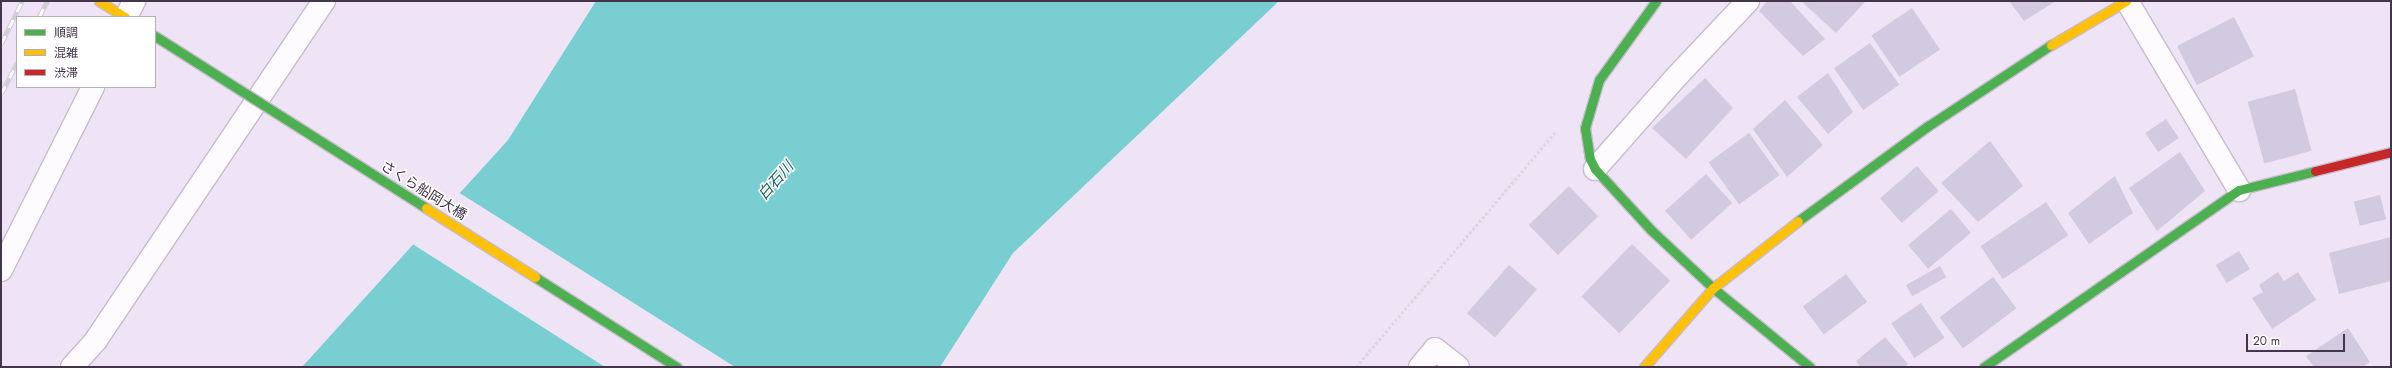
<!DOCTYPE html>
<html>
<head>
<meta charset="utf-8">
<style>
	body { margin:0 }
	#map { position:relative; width:2392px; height:368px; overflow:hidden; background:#efe4f5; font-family:Jost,"Noto Sans JP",sans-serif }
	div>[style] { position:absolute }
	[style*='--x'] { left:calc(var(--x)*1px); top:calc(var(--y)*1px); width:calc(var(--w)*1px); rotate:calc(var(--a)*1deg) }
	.water>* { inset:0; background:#79ced2 }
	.pier>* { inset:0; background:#efe4f5 }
	.building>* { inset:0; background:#d2cae0; transform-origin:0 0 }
	.path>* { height:2.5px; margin-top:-1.25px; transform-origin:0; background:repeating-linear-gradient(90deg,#dbd8de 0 3px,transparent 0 5px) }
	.roads { filter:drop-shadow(1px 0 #c7bccd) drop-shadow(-1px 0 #c7bccd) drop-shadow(0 1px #c7bccd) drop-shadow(0 -1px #c7bccd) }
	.street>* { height:22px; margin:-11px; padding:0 11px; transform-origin:11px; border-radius:11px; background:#fdfbfe }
	.fast>* { height:9px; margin:-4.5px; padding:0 4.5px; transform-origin:4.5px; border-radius:4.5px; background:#4caf50 }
	.slow>* { height:9px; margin:-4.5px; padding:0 4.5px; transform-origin:4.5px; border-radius:4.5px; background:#ffc107 }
	.jam>* { height:9px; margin:-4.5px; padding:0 4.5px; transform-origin:4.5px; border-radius:4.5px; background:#c62828 }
	.rail>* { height:4.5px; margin-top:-2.25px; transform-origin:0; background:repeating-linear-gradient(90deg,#fff 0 9px,#d0cdd3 0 18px); box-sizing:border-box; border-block:1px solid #d0cdd3 }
	.bridges { filter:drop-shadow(1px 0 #c7bccd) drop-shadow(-1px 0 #c7bccd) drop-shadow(0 1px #c7bccd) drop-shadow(0 -1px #c7bccd) }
	.fast-bridge>* { height:9px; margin:-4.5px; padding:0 4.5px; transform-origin:4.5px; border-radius:4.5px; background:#4caf50 }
	.slow-bridge>* { height:9px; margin:-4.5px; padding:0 4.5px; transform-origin:4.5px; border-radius:4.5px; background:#ffc107 }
	span { translate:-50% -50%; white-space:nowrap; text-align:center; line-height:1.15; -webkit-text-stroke:3px #fff; paint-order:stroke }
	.street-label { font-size:14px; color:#43354a }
	.water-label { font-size:15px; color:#265a5a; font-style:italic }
	.frame { position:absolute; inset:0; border:2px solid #43354a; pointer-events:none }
	.legend { position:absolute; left:16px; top:16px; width:140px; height:72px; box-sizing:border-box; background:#fff; border:1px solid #b4aeb7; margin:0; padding:5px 7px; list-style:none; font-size:12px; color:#43354a }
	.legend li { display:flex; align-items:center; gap:8px; height:20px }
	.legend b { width:20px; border:1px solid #b4aeb7 }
	.scale { position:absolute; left:2246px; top:334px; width:99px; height:18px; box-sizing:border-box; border:2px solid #43354a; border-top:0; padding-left:5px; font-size:12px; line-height:14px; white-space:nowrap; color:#43354a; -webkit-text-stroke:3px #fff; paint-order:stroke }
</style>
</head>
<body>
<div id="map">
	<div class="water">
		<div style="clip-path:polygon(596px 1px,1279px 1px,1013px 253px,940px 367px,302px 367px,508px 140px)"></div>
	</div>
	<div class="pier">
		<div style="clip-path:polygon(458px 192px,735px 367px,605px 367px,411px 243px)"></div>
	</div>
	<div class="building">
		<div style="clip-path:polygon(1767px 1px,1790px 1px,1825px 39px,1803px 56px,1759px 11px)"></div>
		<div style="clip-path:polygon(1801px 1px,1866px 1px,1836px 33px)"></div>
		<div style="clip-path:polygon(2009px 1px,2056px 1px,2024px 21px)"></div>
		<div style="left:1912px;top:8px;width:50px;height:49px;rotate:56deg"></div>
		<div style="left:2234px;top:17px;width:44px;height:64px;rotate:63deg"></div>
		<div style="left:1870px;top:43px;width:51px;height:44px;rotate:55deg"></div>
		<div style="clip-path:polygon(1828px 73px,1853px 112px,1828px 134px,1797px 97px)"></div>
		<div style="clip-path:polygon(1705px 78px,1733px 108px,1686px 159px,1652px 128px)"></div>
		<div style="left:2295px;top:89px;width:64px;height:49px;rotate:75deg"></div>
		<div style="clip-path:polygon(1785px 100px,1823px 145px,1787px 177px,1753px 129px)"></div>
		<div style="left:2166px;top:119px;width:23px;height:25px;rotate:56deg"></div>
		<div style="left:1749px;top:133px;width:52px;height:50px;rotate:54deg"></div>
		<div style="clip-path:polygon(1990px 141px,2023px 186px,1978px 222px,1941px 183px)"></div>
		<div style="clip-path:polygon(2180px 152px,2205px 191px,2157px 231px,2129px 188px)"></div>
		<div style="left:1917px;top:166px;width:33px;height:49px;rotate:49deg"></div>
		<div style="left:1706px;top:174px;width:39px;height:55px;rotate:48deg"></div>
		<div style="clip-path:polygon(2115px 176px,2133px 213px,2089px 244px,2068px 213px)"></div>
		<div style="left:1569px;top:186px;width:42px;height:56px;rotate:46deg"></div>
		<div style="left:2380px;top:195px;width:25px;height:27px;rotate:76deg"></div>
		<div style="left:2046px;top:202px;width:40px;height:79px;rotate:56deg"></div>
		<div style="left:1951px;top:209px;width:31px;height:56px;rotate:50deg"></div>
		<div style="clip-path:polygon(2391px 237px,2391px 281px,2339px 294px,2329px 253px)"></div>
		<div style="left:1632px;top:244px;width:53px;height:73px;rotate:44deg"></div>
		<div style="left:2239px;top:251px;width:21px;height:27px;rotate:59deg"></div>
		<div style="left:1509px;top:265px;width:37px;height:64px;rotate:41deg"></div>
		<div style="left:1940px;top:266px;width:13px;height:39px;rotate:61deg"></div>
		<div style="clip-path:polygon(2278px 272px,2284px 281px,2298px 272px,2316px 300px,2272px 329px,2252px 298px,2263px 292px,2259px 285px)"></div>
		<div style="left:1846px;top:274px;width:35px;height:54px;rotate:53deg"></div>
		<div style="left:1993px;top:277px;width:39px;height:67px;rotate:53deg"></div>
		<div style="left:1921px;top:303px;width:42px;height:36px;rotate:56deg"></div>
		<div style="clip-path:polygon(2348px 328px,2370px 362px,2362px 367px,2314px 367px,2306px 356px)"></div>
		<div style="clip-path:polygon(1885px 337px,1908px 364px,1905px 367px,1860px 367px,1856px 361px)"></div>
	</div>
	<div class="path">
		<div style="--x:1356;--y:367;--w:309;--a:-49.7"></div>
	</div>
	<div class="roads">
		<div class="street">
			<div style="--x:2127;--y:1;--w:220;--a:59.3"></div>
			<div style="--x:126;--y:17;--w:18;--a:-63"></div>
			<div style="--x:1595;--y:169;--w:125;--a:-48.6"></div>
			<div style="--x:1678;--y:75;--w:102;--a:-46.6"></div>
			<div style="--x:1;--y:270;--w:205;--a:-63.3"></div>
			<div style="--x:72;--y:367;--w:36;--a:-48"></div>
			<div style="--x:96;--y:340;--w:409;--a:-56.1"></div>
			<div style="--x:1420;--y:367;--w:23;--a:-50"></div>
			<div style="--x:1435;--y:349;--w:29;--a:38"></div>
		</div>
		<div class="fast">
			<div style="--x:1656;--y:1;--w:97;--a:125.8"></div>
			<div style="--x:1599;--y:80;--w:50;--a:106.3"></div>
			<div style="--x:1585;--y:128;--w:31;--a:81"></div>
			<div style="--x:1590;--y:159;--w:11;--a:63"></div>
			<div style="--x:1595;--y:169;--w:83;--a:47.4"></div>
			<div style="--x:1651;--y:230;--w:85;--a:43.1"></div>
			<div style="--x:1713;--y:288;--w:125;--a:39.2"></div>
			<div style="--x:1798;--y:221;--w:161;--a:-36.2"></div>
			<div style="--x:1928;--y:126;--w:147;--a:-33.4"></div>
			<div style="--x:1984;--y:367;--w:310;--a:-34.8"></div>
			<div style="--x:2239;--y:190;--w:78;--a:-14"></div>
		</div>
		<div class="slow">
			<div style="--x:99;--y:1;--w:31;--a:32"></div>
			<div style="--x:2051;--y:45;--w:87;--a:-30.4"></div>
			<div style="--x:1644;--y:367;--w:105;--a:-48.9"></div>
			<div style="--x:1713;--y:288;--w:108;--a:-38.2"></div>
		</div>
		<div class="jam">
			<div style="--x:2315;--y:171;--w:78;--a:-14"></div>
		</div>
	</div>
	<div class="rail">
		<div style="--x:39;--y:17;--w:18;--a:-63"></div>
		<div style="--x:1;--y:44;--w:48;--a:-64"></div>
		<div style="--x:1;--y:94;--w:36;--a:-63"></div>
	</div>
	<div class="bridges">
		<div class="fast-bridge">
			<div style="--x:155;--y:36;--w:321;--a:32.4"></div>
			<div style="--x:535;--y:277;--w:168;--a:32.4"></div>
		</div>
		<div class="slow-bridge">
			<div style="--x:426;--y:208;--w:129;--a:32.3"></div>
		</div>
	</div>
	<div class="street-label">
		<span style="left:424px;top:190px;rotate:32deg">さくら船岡大橋</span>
	</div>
	<div class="water-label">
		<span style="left:776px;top:181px;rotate:-49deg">白石川</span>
	</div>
	<div class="frame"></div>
	<ul class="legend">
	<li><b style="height:5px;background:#4caf50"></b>順調</li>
	<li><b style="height:5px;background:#ffc107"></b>混雑</li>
	<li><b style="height:5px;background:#c62828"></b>渋滞</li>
	</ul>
	<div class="scale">20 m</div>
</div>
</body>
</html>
